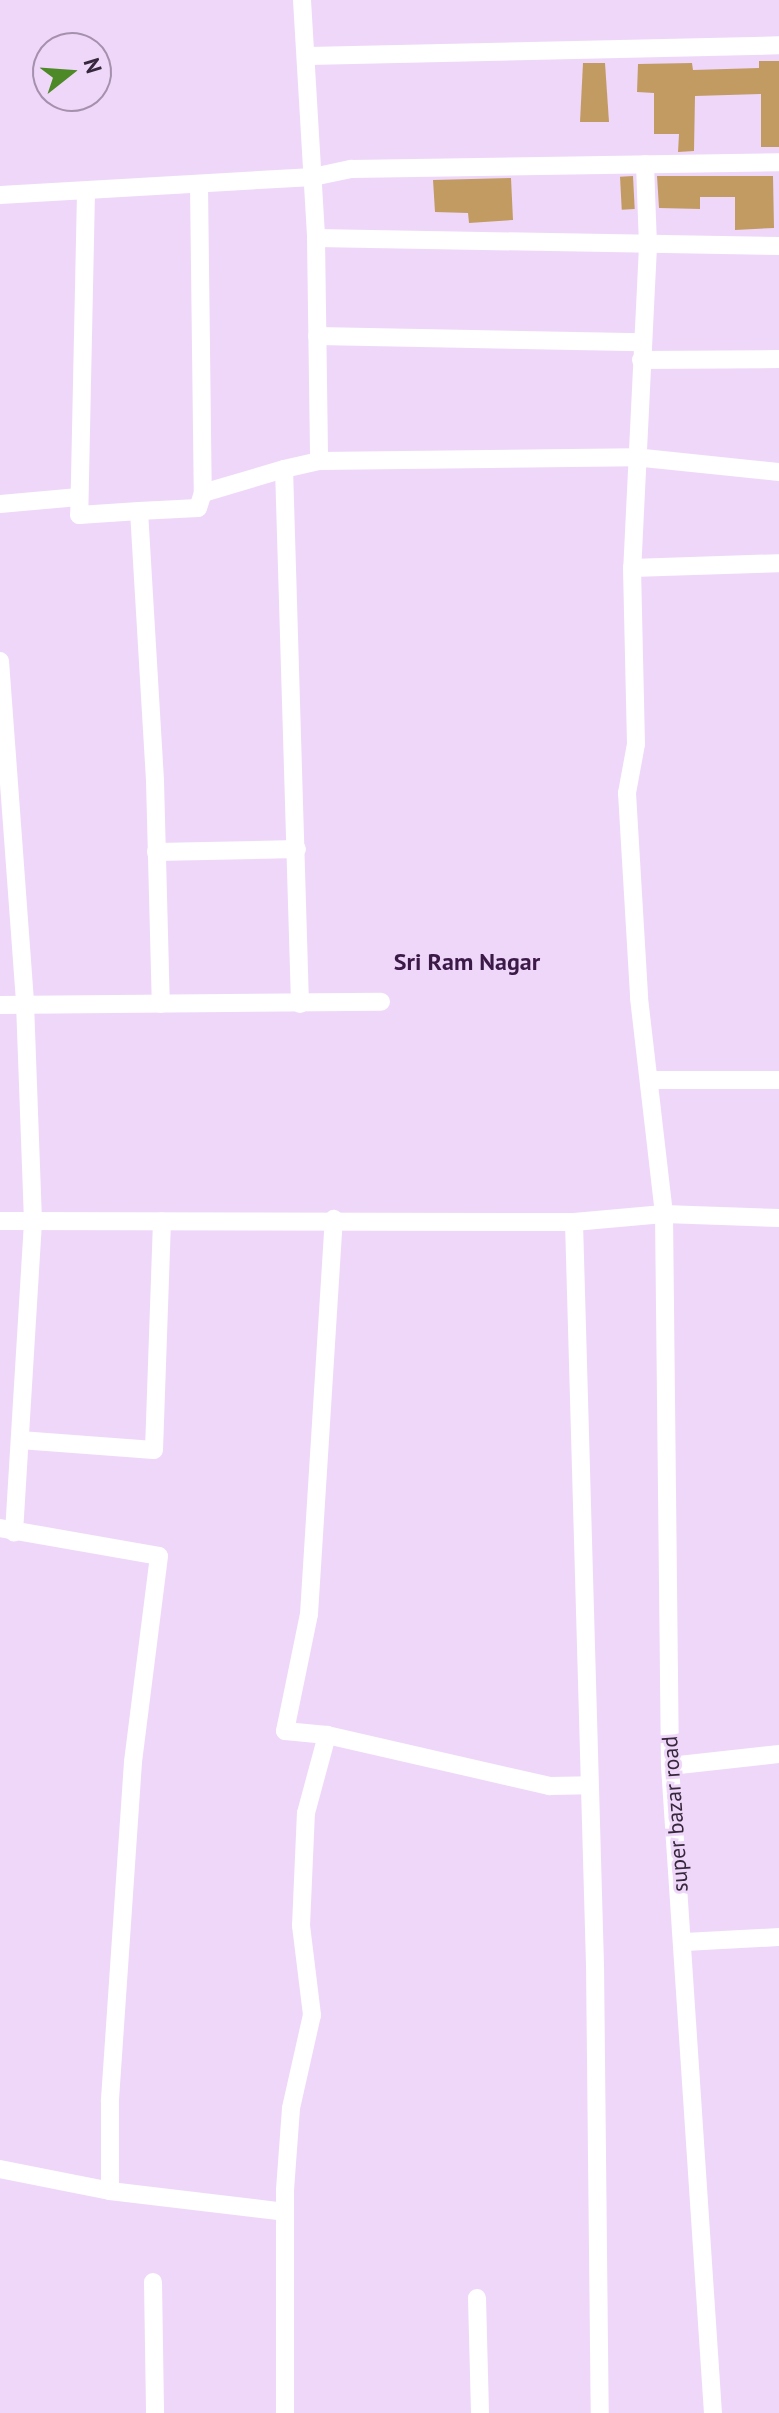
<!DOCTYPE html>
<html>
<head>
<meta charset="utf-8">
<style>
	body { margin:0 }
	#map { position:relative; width:779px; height:2413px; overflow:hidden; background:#efd7f9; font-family:"PT Sans",sans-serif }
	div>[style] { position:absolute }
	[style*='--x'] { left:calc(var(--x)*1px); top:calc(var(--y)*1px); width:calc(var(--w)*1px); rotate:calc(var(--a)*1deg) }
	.building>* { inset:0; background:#c29b63; transform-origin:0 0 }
	.street>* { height:18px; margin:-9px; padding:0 9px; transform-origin:9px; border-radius:9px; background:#fff }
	span { translate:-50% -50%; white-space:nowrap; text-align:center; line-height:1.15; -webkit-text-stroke:6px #efd7f9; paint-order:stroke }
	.street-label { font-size:22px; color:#36273c }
	.neighbourhood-label { font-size:24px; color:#3b1a47; font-weight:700 }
	.north { position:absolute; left:32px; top:32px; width:80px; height:80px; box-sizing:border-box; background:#efd7f9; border:2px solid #a591ad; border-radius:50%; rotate:73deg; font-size:22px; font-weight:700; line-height:32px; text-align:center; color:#36273c }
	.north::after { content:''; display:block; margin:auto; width:28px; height:36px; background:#4d8927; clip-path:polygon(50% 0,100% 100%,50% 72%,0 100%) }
</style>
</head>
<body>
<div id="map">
	<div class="building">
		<div style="clip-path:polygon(759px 61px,779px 61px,779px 147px,761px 147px,761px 94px,695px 96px,694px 151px,678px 152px,679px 134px,654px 134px,654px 93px,637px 92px,638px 64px,692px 63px,693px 70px,759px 68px)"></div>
		<div style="clip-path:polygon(583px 63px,605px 63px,609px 122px,580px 122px)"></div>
		<div style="left:633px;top:176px;width:33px;height:13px;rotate:87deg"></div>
		<div style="clip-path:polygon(657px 176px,773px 176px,774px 228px,735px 230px,735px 197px,700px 197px,700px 209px,659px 208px)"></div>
		<div style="clip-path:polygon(511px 178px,513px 220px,469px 223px,468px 213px,435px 212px,433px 180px)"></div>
	</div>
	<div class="street">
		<div style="--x:302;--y:0;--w:238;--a:86.6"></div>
		<div style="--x:316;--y:238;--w:223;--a:89.2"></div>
		<div style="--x:319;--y:461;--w:315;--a:-0.7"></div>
		<div style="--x:634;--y:457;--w:146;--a:5.9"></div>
		<div style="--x:308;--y:56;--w:471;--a:-1.3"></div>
		<div style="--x:645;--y:164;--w:82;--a:87.9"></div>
		<div style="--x:648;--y:246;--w:322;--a:92.8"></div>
		<div style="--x:632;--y:568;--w:176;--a:88.7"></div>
		<div style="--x:636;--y:744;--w:50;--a:100.4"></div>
		<div style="--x:627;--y:793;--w:205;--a:86.6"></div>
		<div style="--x:639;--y:998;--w:217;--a:83.4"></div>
		<div style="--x:664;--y:1214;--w:552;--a:89.38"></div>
		<div style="--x:670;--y:1766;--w:648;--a:86.2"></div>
		<div style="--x:199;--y:185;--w:308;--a:89.3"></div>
		<div style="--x:86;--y:192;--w:323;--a:91.2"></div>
		<div style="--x:79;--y:515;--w:60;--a:-3.8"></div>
		<div style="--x:139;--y:511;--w:270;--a:86.6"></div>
		<div style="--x:155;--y:781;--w:223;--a:88.5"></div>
		<div style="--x:0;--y:195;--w:314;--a:-3.3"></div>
		<div style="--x:313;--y:177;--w:39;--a:-12"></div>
		<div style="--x:351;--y:169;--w:428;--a:-0.9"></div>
		<div style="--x:316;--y:238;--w:463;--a:1"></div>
		<div style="--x:317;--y:336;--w:325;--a:1.1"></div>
		<div style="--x:641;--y:360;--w:138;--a:-0.4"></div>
		<div style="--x:0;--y:504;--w:79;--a:-5.1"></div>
		<div style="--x:139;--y:511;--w:59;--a:-2.9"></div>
		<div style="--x:198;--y:508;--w:16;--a:-72"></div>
		<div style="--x:203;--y:493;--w:84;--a:-16.5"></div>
		<div style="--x:632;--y:568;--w:147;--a:-1.9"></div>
		<div style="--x:0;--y:661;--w:343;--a:85.8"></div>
		<div style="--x:25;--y:1003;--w:219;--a:87.9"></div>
		<div style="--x:33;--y:1222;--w:311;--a:93.5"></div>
		<div style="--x:156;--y:852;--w:141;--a:-1.2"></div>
		<div style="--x:300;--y:1004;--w:535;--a:-91.71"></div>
		<div style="--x:284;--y:469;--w:36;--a:-13"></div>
		<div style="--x:0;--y:1005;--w:381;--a:-0.5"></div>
		<div style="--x:650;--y:1080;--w:129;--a:0"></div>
		<div style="--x:0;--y:1221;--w:574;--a:0.1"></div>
		<div style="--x:574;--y:1222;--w:90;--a:-5.1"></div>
		<div style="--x:664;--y:1214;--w:115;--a:2"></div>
		<div style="--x:574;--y:1222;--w:742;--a:88.38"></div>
		<div style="--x:595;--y:1964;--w:449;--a:89.4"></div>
		<div style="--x:20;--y:1440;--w:134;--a:4.3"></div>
		<div style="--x:154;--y:1450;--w:229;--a:-88"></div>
		<div style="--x:0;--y:1528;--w:161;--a:10"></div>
		<div style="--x:159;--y:1556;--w:208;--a:97.2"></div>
		<div style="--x:133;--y:1762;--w:340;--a:93.9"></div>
		<div style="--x:110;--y:2101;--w:90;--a:90"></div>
		<div style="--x:110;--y:2191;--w:176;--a:6.8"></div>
		<div style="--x:327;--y:1735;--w:229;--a:12.9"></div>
		<div style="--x:550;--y:1786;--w:39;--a:-1"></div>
		<div style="--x:670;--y:1766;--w:110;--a:-6.3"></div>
		<div style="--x:685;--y:1942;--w:94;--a:-3"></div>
		<div style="--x:0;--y:2169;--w:112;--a:11.3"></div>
		<div style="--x:153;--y:2282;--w:131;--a:89.1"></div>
		<div style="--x:477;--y:2298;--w:115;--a:88.5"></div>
		<div style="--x:285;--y:2413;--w:223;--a:-90"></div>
		<div style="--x:285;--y:2190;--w:82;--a:-85.8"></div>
		<div style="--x:291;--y:2108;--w:95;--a:-77.3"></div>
		<div style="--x:312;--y:2015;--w:90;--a:-97"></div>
		<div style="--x:301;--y:1926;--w:113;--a:-87.5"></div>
		<div style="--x:306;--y:1813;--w:81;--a:-74.9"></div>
		<div style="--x:327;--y:1735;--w:42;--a:-174.6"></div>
		<div style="--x:285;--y:1731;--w:119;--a:-78.4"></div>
		<div style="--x:309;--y:1614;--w:396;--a:-86.4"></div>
	</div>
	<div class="street-label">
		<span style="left:675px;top:1814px;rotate:-94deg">super bazar road</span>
	</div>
	<div class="neighbourhood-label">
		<span style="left:467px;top:962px">Sri Ram Nagar</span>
	</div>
	<div class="north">N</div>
</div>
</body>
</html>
